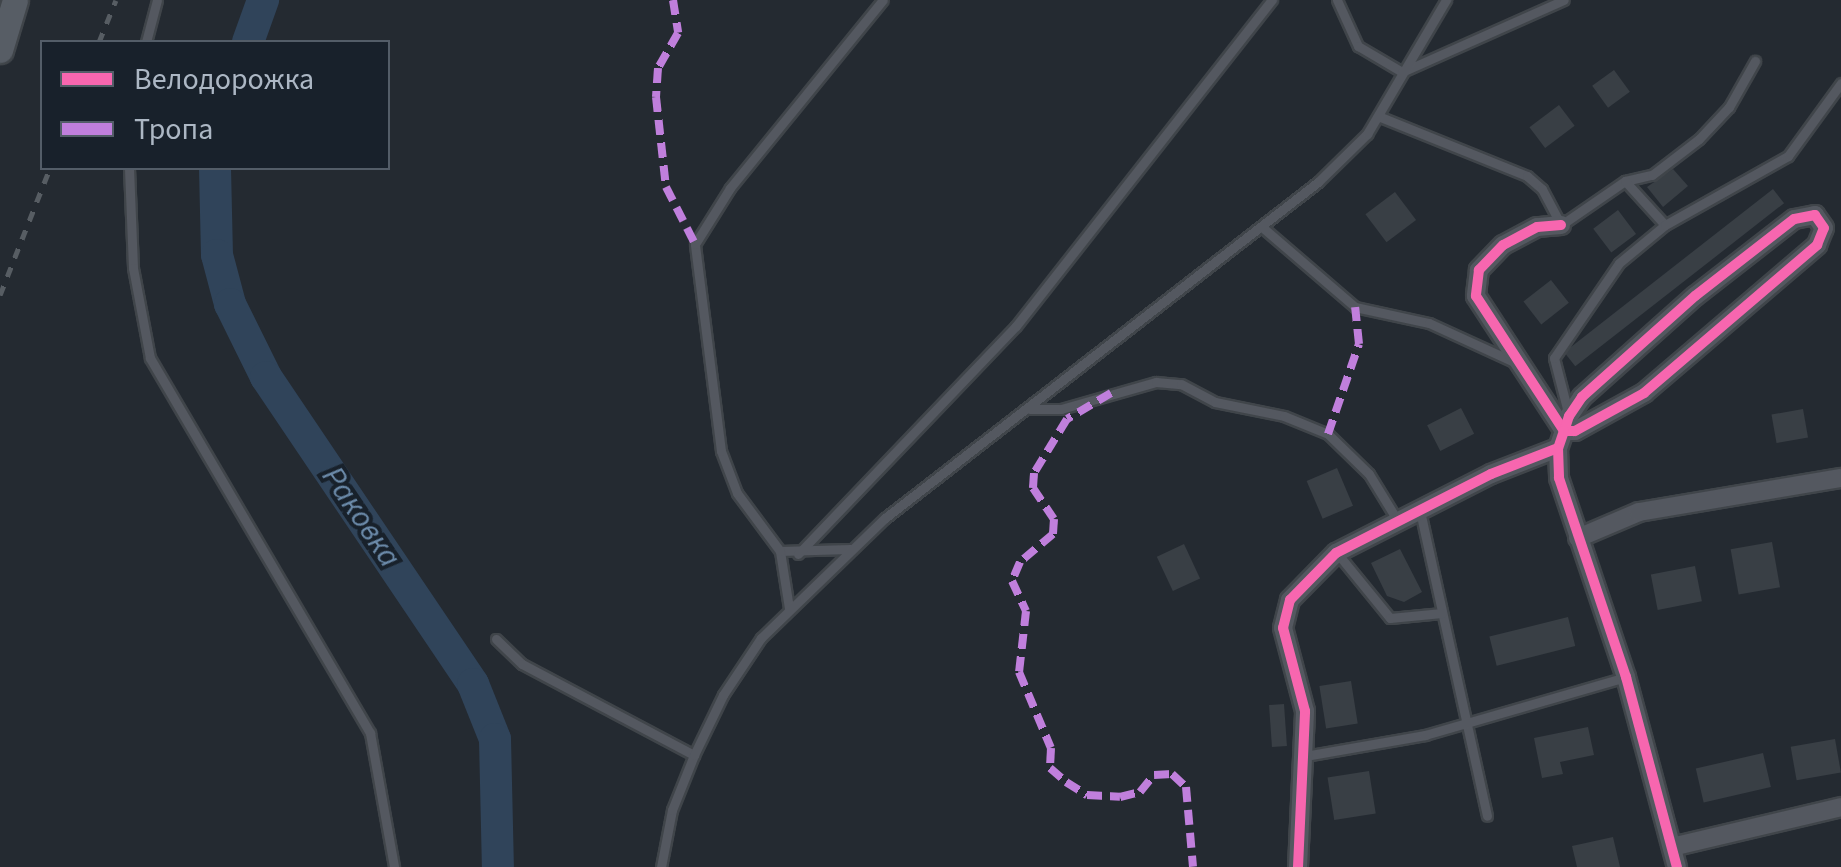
<!DOCTYPE html>
<html>
<head>
<meta charset="utf-8">
<style>
	body { margin:0 }
	#map { position:relative; width:1841px; height:867px; overflow:hidden; background:#242a31; font-family:"Source Sans 3",sans-serif }
	div>[style] { position:absolute }
	[style*='--x'] { left:calc(var(--x)*1px); top:calc(var(--y)*1px); width:calc(var(--w)*1px); rotate:calc(var(--a)*1deg) }
	.river>* { height:32px; margin:-16px; padding:0 16px; transform-origin:16px; border-radius:16px; background:#30445a }
	.building>* { inset:0; background:#393f45; transform-origin:0 0 }
	.roads { filter:drop-shadow(2px 0 #40454a) drop-shadow(-2px 0 #40454a) drop-shadow(0 2px #40454a) drop-shadow(0 -2px #40454a) }
	.service>* { height:9px; margin:-4.5px; padding:0 4.5px; transform-origin:4.5px; border-radius:4.5px; background:#545860 }
	.minor>* { height:18px; margin:-9px; padding:0 9px; transform-origin:9px; border-radius:9px; background:#545860 }
	.secondary>* { height:25px; margin:-12.5px; padding:0 12.5px; transform-origin:12.5px; border-radius:12.5px; background:#575d65 }
	.rail>* { height:5px; margin-top:-2.5px; transform-origin:0; background:repeating-linear-gradient(90deg,#575d63 0 10px,transparent 0 20px) }
	.quiet>* { height:8px; margin-top:-4px; transform-origin:0; background:repeating-linear-gradient(90deg,#c07fdc 0 15px,transparent 0 23px) }
	.cycleway>* { height:10px; margin:-5px; padding:0 5px; transform-origin:5px; border-radius:5px; background:#f766af }
	span { translate:-50% -50%; white-space:nowrap; text-align:center; line-height:1.15; -webkit-text-stroke:8px #18212b; paint-order:stroke }
	.water-label { font-size:32px; color:#6b8aa9; font-style:italic }
	.legend { position:absolute; left:40px; top:40px; width:350px; height:130px; box-sizing:border-box; background:#18212b; border:2px solid #535d68; margin:0; padding:12px 18px; list-style:none; font-size:30px; color:#acb7c4 }
	.legend li { display:flex; align-items:center; gap:20px; height:50px }
	.legend b { width:50px; border:2px solid #535d68 }
</style>
</head>
<body>
<div id="map">
	<div class="river">
		<div style="--x:248;--y:42;--w:45;--a:-70.3"></div>
		<div style="--x:215;--y:168;--w:87;--a:88.7"></div>
		<div style="--x:217;--y:255;--w:51;--a:75.1"></div>
		<div style="--x:230;--y:304;--w:81;--a:63.7"></div>
		<div style="--x:266;--y:377;--w:370;--a:56"></div>
		<div style="--x:473;--y:684;--w:59;--a:68.2"></div>
		<div style="--x:495;--y:739;--w:128;--a:88.7"></div>
	</div>
	<div class="building">
		<div style="left:1614px;top:70px;width:27px;height:27px;rotate:54deg"></div>
		<div style="left:1559px;top:105px;width:26px;height:37px;rotate:53deg"></div>
		<div style="clip-path:polygon(1673px 169px,1688px 186px,1663px 207px,1647px 187px)"></div>
		<div style="left:1773px;top:189px;width:18px;height:265px;rotate:52deg"></div>
		<div style="left:1395px;top:192px;width:35px;height:37px;rotate:53deg"></div>
		<div style="left:1618px;top:210px;width:30px;height:31px;rotate:53deg"></div>
		<div style="left:1551px;top:280px;width:29px;height:35px;rotate:52deg"></div>
		<div style="left:1461px;top:408px;width:29px;height:38px;rotate:63deg"></div>
		<div style="left:1803px;top:409px;width:29px;height:32px;rotate:80deg"></div>
		<div style="left:1337px;top:468px;width:41px;height:33px;rotate:67deg"></div>
		<div style="left:1772px;top:542px;width:46px;height:42px;rotate:80deg"></div>
		<div style="left:1184px;top:544px;width:38px;height:30px;rotate:65deg"></div>
		<div style="clip-path:polygon(1400px 549px,1422px 592px,1404px 602px,1387px 596px,1371px 563px)"></div>
		<div style="left:1695px;top:566px;width:36px;height:45px;rotate:79deg"></div>
		<div style="left:1568px;top:617px;width:30px;height:81px;rotate:76deg"></div>
		<div style="left:1351px;top:681px;width:43px;height:32px;rotate:81deg"></div>
		<div style="left:1284px;top:704px;width:42px;height:15px;rotate:86deg"></div>
		<div style="clip-path:polygon(1588px 727px,1594px 755px,1560px 762px,1563px 774px,1542px 778px,1534px 738px)"></div>
		<div style="left:1835px;top:739px;width:34px;height:45px;rotate:80deg"></div>
		<div style="left:1763px;top:753px;width:35px;height:69px;rotate:77deg"></div>
		<div style="left:1369px;top:771px;width:43px;height:42px;rotate:81deg"></div>
		<div style="clip-path:polygon(1613px 837px,1620px 867px,1577px 867px,1572px 846px)"></div>
	</div>
	<div class="roads">
		<div class="service">
			<div style="--x:1337;--y:0;--w:51;--a:65.5"></div>
			<div style="--x:1358;--y:46;--w:51;--a:30.6"></div>
			<div style="--x:1402;--y:72;--w:177;--a:-24"></div>
			<div style="--x:146;--y:42;--w:43;--a:-75.3"></div>
			<div style="--x:1378;--y:116;--w:161;--a:21.9"></div>
			<div style="--x:1527;--y:176;--w:20;--a:41"></div>
			<div style="--x:1542;--y:189;--w:41;--a:62.2"></div>
			<div style="--x:1561;--y:225;--w:78;--a:-34.5"></div>
			<div style="--x:1625;--y:181;--w:28;--a:-13"></div>
			<div style="--x:1652;--y:175;--w:59;--a:-37.5"></div>
			<div style="--x:1699;--y:139;--w:44;--a:-46.8"></div>
			<div style="--x:1729;--y:107;--w:53;--a:-60.5"></div>
			<div style="--x:129;--y:168;--w:100;--a:87.7"></div>
			<div style="--x:133;--y:268;--w:92;--a:79.3"></div>
			<div style="--x:150;--y:358;--w:435;--a:59.6"></div>
			<div style="--x:370;--y:733;--w:136;--a:79.8"></div>
			<div style="--x:1625;--y:181;--w:59;--a:47.7"></div>
			<div style="--x:1262;--y:227;--w:123;--a:40.7"></div>
			<div style="--x:1355;--y:307;--w:76;--a:12.2"></div>
			<div style="--x:1429;--y:323;--w:94;--a:24.6"></div>
			<div style="--x:1030;--y:409;--w:31;--a:0"></div>
			<div style="--x:1061;--y:409;--w:99;--a:-15.9"></div>
			<div style="--x:1156;--y:382;--w:25;--a:5"></div>
			<div style="--x:1181;--y:384;--w:38;--a:28"></div>
			<div style="--x:1215;--y:402;--w:70;--a:11.5"></div>
			<div style="--x:1284;--y:416;--w:48;--a:22.2"></div>
			<div style="--x:1328;--y:434;--w:57;--a:44.3"></div>
			<div style="--x:1369;--y:474;--w:57;--a:58.5"></div>
			<div style="--x:1569;--y:416;--w:60;--a:-104.5"></div>
			<div style="--x:1554;--y:358;--w:115;--a:-55.6"></div>
			<div style="--x:1619;--y:263;--w:60;--a:-39.6"></div>
			<div style="--x:1665;--y:225;--w:141;--a:-29.3"></div>
			<div style="--x:1788;--y:156;--w:90;--a:-54"></div>
			<div style="--x:1420;--y:511;--w:312;--a:77.6"></div>
			<div style="--x:780;--y:551;--w:70;--a:-1.6"></div>
			<div style="--x:1337;--y:553;--w:84;--a:50.8"></div>
			<div style="--x:1390;--y:618;--w:52;--a:-5.5"></div>
			<div style="--x:798;--y:554;--w:315;--a:-46.3"></div>
			<div style="--x:1016;--y:326;--w:415;--a:-51.9"></div>
			<div style="--x:789;--y:608;--w:58;--a:-99"></div>
			<div style="--x:780;--y:551;--w:72;--a:-126.6"></div>
			<div style="--x:737;--y:493;--w:45;--a:-110.9"></div>
			<div style="--x:721;--y:451;--w:209;--a:-97.2"></div>
			<div style="--x:695;--y:244;--w:66;--a:-58"></div>
			<div style="--x:730;--y:188;--w:242;--a:-50.9"></div>
			<div style="--x:496;--y:639;--w:36;--a:44"></div>
			<div style="--x:522;--y:664;--w:195;--a:27.9"></div>
			<div style="--x:1305;--y:756;--w:122;--a:-9.9"></div>
			<div style="--x:1425;--y:735;--w:209;--a:-16.1"></div>
			<div style="--x:661;--y:867;--w:58;--a:-79.1"></div>
			<div style="--x:672;--y:810;--w:59;--a:-68.2"></div>
			<div style="--x:694;--y:755;--w:67;--a:-64.2"></div>
			<div style="--x:723;--y:695;--w:69;--a:-56.3"></div>
			<div style="--x:761;--y:638;--w:173;--a:-44.1"></div>
			<div style="--x:885;--y:518;--w:548;--a:-37.81"></div>
			<div style="--x:1318;--y:182;--w:69;--a:-44.4"></div>
			<div style="--x:1367;--y:134;--w:156;--a:-59.5"></div>
		</div>
		<div class="minor">
			<div style="--x:1561;--y:225;--w:24;--a:175"></div>
			<div style="--x:1537;--y:227;--w:38;--a:152"></div>
			<div style="--x:1503;--y:245;--w:35;--a:134"></div>
			<div style="--x:1479;--y:270;--w:26;--a:97"></div>
			<div style="--x:1476;--y:296;--w:161;--a:56.9"></div>
			<div style="--x:1564;--y:431;--w:11;--a:0"></div>
			<div style="--x:1575;--y:431;--w:79;--a:-28.8"></div>
			<div style="--x:1644;--y:393;--w:228;--a:-40.5"></div>
			<div style="--x:1817;--y:245;--w:18;--a:-68"></div>
			<div style="--x:1824;--y:228;--w:16;--a:-125"></div>
			<div style="--x:1815;--y:215;--w:21;--a:169"></div>
			<div style="--x:1794;--y:219;--w:125;--a:142.1"></div>
			<div style="--x:1695;--y:296;--w:152;--a:138.2"></div>
			<div style="--x:1582;--y:397;--w:23;--a:124"></div>
			<div style="--x:1569;--y:416;--w:16;--a:108"></div>
			<div style="--x:1564;--y:431;--w:18;--a:109"></div>
			<div style="--x:1558;--y:448;--w:30;--a:88"></div>
			<div style="--x:1559;--y:478;--w:210;--a:71.4"></div>
			<div style="--x:1626;--y:677;--w:197;--a:75"></div>
			<div style="--x:1578;--y:538;--w:66;--a:-23.1"></div>
			<div style="--x:1639;--y:512;--w:205;--a:-9.6"></div>
			<div style="--x:1672;--y:847;--w:174;--a:-13.3"></div>
			<div style="--x:1298;--y:867;--w:156;--a:-87.4"></div>
			<div style="--x:1305;--y:711;--w:86;--a:-104.8"></div>
			<div style="--x:1283;--y:628;--w:29;--a:-76"></div>
			<div style="--x:1290;--y:600;--w:66;--a:-45.6"></div>
			<div style="--x:1336;--y:553;--w:174;--a:-27"></div>
			<div style="--x:1491;--y:474;--w:72;--a:-21.2"></div>
		</div>
		<div class="secondary">
			<div style="--x:0;--y:50;--w:52;--a:-73.3"></div>
		</div>
	</div>
	<div class="rail">
		<div style="--x:99;--y:42;--w:45;--a:-68"></div>
		<div style="--x:0;--y:295;--w:136;--a:-68.5"></div>
	</div>
	<div class="quiet">
		<div style="--x:673;--y:0;--w:33;--a:81"></div>
		<div style="--x:678;--y:33;--w:40;--a:119.7"></div>
		<div style="--x:658;--y:68;--w:29;--a:94"></div>
		<div style="--x:656;--y:97;--w:91;--a:83.7"></div>
		<div style="--x:666;--y:187;--w:64;--a:63"></div>
		<div style="--x:1111;--y:393;--w:51;--a:149.4"></div>
		<div style="--x:1067;--y:419;--w:63;--a:121.4"></div>
		<div style="--x:1034;--y:473;--w:15;--a:94"></div>
		<div style="--x:1033;--y:488;--w:37;--a:56"></div>
		<div style="--x:1054;--y:519;--w:15;--a:94"></div>
		<div style="--x:1053;--y:534;--w:43;--a:139.7"></div>
		<div style="--x:1020;--y:562;--w:21;--a:113"></div>
		<div style="--x:1012;--y:581;--w:33;--a:65"></div>
		<div style="--x:1026;--y:611;--w:61;--a:96.5"></div>
		<div style="--x:1019;--y:672;--w:82;--a:67.2"></div>
		<div style="--x:1051;--y:748;--w:20;--a:93"></div>
		<div style="--x:1050;--y:768;--w:21;--a:41"></div>
		<div style="--x:1066;--y:782;--w:25;--a:32"></div>
		<div style="--x:1087;--y:795;--w:33;--a:3"></div>
		<div style="--x:1120;--y:797;--w:21;--a:-14"></div>
		<div style="--x:1140;--y:792;--w:22;--a:-51"></div>
		<div style="--x:1154;--y:775;--w:18;--a:-3"></div>
		<div style="--x:1172;--y:774;--w:19;--a:43"></div>
		<div style="--x:1186;--y:787;--w:80;--a:85"></div>
		<div style="--x:1328;--y:434;--w:95;--a:-71"></div>
		<div style="--x:1359;--y:344;--w:37;--a:-96"></div>
	</div>
	<div class="cycleway">
		<div style="--x:1561;--y:225;--w:24;--a:175"></div>
		<div style="--x:1537;--y:227;--w:38;--a:152"></div>
		<div style="--x:1503;--y:245;--w:35;--a:134"></div>
		<div style="--x:1479;--y:270;--w:26;--a:97"></div>
		<div style="--x:1476;--y:296;--w:161;--a:56.9"></div>
		<div style="--x:1564;--y:431;--w:11;--a:0"></div>
		<div style="--x:1575;--y:431;--w:79;--a:-28.8"></div>
		<div style="--x:1644;--y:393;--w:228;--a:-40.5"></div>
		<div style="--x:1817;--y:245;--w:18;--a:-68"></div>
		<div style="--x:1824;--y:228;--w:16;--a:-125"></div>
		<div style="--x:1815;--y:215;--w:21;--a:169"></div>
		<div style="--x:1794;--y:219;--w:125;--a:142.1"></div>
		<div style="--x:1695;--y:296;--w:152;--a:138.2"></div>
		<div style="--x:1582;--y:397;--w:23;--a:124"></div>
		<div style="--x:1569;--y:416;--w:16;--a:108"></div>
		<div style="--x:1564;--y:431;--w:18;--a:109"></div>
		<div style="--x:1558;--y:448;--w:30;--a:88"></div>
		<div style="--x:1559;--y:478;--w:210;--a:71.4"></div>
		<div style="--x:1626;--y:677;--w:197;--a:75"></div>
		<div style="--x:1298;--y:867;--w:156;--a:-87.4"></div>
		<div style="--x:1305;--y:711;--w:86;--a:-104.8"></div>
		<div style="--x:1283;--y:628;--w:29;--a:-76"></div>
		<div style="--x:1290;--y:600;--w:66;--a:-45.6"></div>
		<div style="--x:1336;--y:553;--w:174;--a:-27"></div>
		<div style="--x:1491;--y:474;--w:72;--a:-21.2"></div>
	</div>
	<div class="water-label">
		<span style="left:361px;top:517px;rotate:56deg">Раковка</span>
	</div>
	<ul class="legend">
	<li><b style="height:12px;background:#f766af"></b>Велодорожка</li>
	<li><b style="height:12px;background:#c07fdc"></b>Тропа</li>
	</ul>
</div>
</body>
</html>
